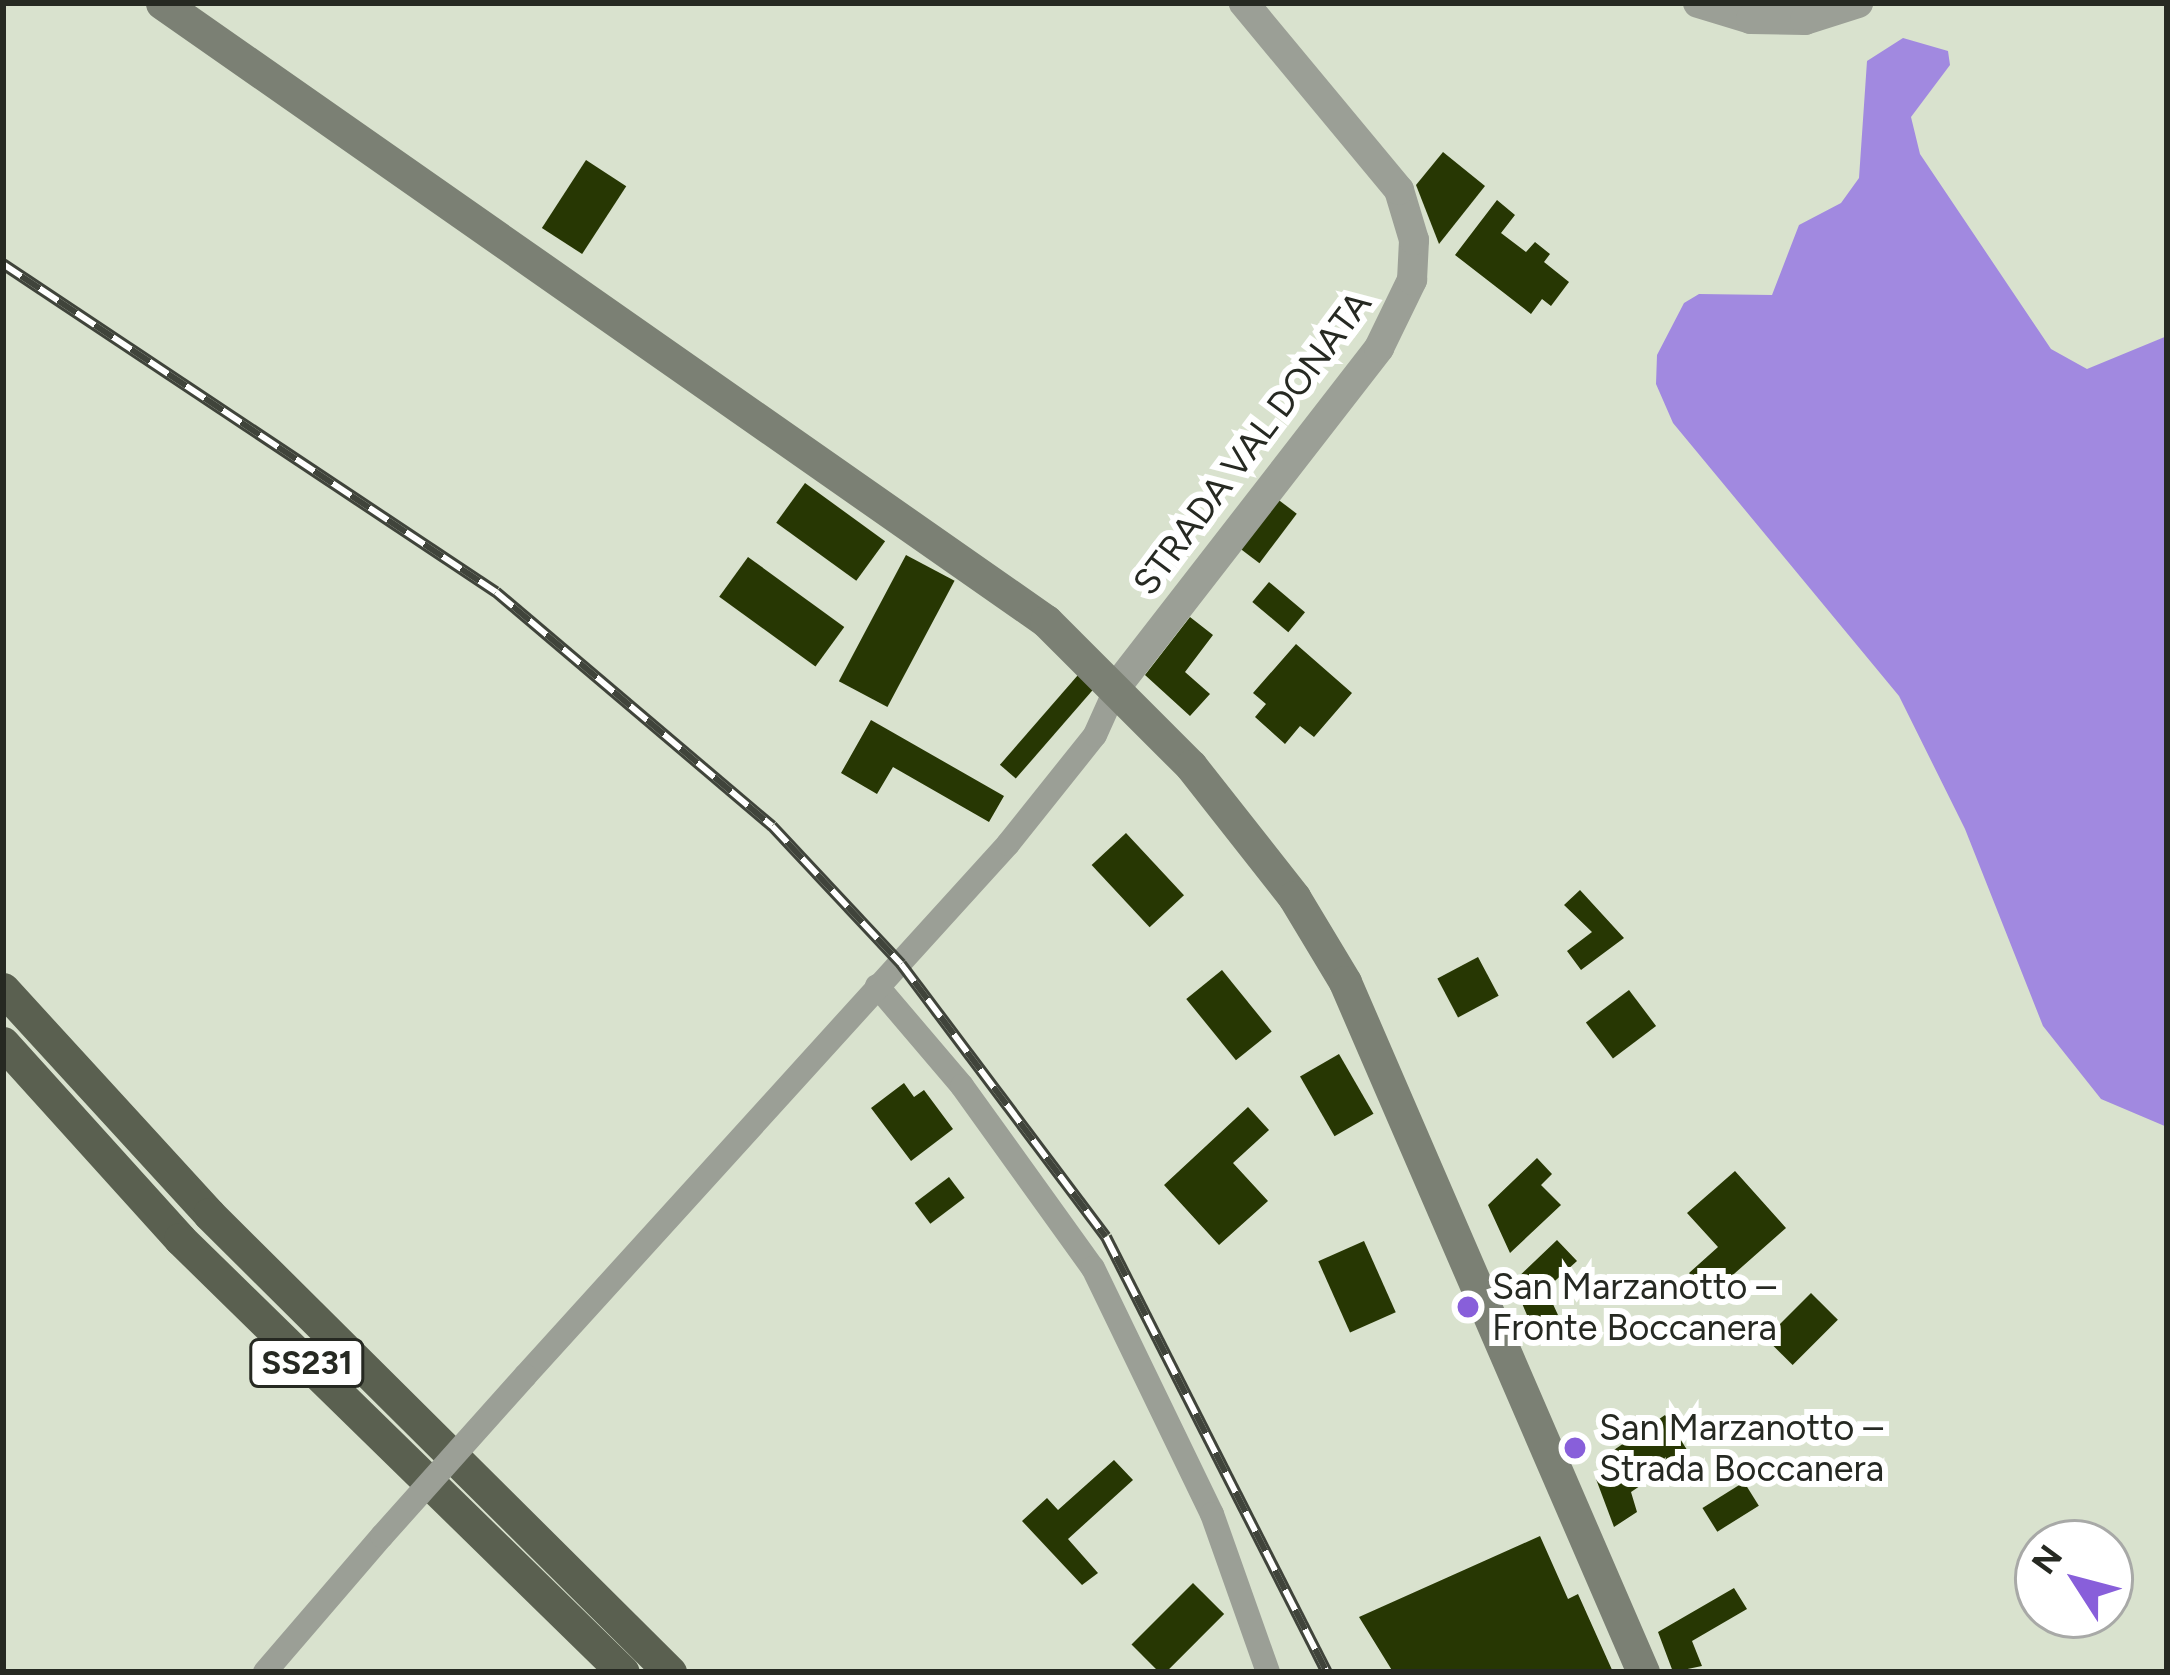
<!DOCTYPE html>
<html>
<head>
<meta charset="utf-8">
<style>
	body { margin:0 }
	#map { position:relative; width:2170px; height:1675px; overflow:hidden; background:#d9e2ce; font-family:Figtree,sans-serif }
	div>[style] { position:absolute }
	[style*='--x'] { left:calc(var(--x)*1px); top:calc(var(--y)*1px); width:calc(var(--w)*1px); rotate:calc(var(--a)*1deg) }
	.forest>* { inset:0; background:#a189e0 }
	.building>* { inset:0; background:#273703; transform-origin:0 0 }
	.minor>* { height:24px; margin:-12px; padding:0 12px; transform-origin:12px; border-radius:12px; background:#9b9f96 }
	.tertiary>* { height:30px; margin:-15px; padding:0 15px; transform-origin:15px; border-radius:15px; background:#9b9f96 }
	.secondary>* { height:33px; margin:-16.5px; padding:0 16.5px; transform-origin:16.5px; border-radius:16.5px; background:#7b8074 }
	.trunk>* { height:33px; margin:-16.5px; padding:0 16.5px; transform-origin:16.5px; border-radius:16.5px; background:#5a6050 }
	.rail>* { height:12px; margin-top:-6px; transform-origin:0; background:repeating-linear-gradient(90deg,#fff 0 22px,#40443b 0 44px); box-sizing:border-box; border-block:3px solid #40443b }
	.minor-bridge>* { height:24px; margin:-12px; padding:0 12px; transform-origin:12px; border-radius:12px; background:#9b9f96 }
	.dots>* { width:33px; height:33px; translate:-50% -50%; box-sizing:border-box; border:6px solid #fff; border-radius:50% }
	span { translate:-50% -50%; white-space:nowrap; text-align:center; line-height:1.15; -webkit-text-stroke:12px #fff; paint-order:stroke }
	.shield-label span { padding:3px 9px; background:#fff; border:3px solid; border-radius:9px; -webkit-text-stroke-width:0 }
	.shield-label { font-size:33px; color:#262922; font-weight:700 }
	.street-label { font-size:36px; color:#262922 }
	.poi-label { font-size:36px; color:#262922 }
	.left { translate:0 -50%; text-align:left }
	.frame { position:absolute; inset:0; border:6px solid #262922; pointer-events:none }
	.north { position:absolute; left:2014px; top:1519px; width:120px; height:120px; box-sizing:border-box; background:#fff; border:3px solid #a8a9a7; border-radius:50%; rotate:306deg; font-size:33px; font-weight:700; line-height:48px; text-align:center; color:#262922 }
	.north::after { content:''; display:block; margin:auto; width:42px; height:54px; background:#885fda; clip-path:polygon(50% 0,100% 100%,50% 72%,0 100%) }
</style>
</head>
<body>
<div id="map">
	<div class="forest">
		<div style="clip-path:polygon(1903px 38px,1948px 51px,1950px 65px,1911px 117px,1920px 154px,2051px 349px,2087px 369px,2167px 336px,2167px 1127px,2101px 1099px,2043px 1026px,1965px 829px,1899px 696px,1673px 423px,1656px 384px,1657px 355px,1684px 303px,1699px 294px,1772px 295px,1799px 225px,1841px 203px,1859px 178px,1867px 61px)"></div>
	</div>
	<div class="building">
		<div style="clip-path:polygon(1443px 152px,1485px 186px,1439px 244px,1416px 185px)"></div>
		<div style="left:586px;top:160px;width:48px;height:81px;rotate:33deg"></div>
		<div style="clip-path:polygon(1497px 200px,1515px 215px,1501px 233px,1526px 252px,1535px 242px,1550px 254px,1544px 262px,1569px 282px,1551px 306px,1542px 299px,1531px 314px,1455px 255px)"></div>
		<div style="left:805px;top:483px;width:99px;height:49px;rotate:36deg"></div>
		<div style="left:1276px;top:498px;width:26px;height:62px;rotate:37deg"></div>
		<div style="left:906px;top:555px;width:55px;height:143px;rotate:28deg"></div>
		<div style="left:748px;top:557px;width:119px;height:49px;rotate:36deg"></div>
		<div style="left:1269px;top:582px;width:47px;height:26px;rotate:40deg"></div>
		<div style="clip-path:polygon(1190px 617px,1213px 635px,1185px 672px,1210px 694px,1190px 716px,1145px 675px)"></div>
		<div style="clip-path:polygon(1296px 644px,1352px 693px,1314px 737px,1300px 726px,1285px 744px,1255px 717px,1266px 704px,1253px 693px)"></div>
		<div style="left:1078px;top:675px;width:21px;height:119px;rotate:41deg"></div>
		<div style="clip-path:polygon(871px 720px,1004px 796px,989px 822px,893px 767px,877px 794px,841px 773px)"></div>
		<div style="left:1126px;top:833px;width:85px;height:47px;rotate:47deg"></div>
		<div style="clip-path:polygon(1580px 890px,1624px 938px,1581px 970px,1567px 951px,1592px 932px,1564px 905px)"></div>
		<div style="left:1478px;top:957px;width:44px;height:46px;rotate:62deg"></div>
		<div style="left:1222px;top:970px;width:79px;height:46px;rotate:51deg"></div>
		<div style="left:1629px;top:990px;width:45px;height:54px;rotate:53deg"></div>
		<div style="left:1339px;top:1054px;width:69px;height:45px;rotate:60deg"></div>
		<div style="clip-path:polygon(904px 1083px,914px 1097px,924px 1090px,953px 1129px,911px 1161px,871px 1108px)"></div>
		<div style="clip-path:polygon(1248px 1107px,1269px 1130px,1233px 1163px,1268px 1201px,1219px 1245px,1164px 1185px)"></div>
		<div style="clip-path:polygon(1537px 1158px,1552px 1174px,1541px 1185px,1561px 1205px,1510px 1253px,1488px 1205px)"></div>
		<div style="clip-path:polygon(1735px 1171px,1786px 1228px,1709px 1296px,1689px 1273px,1718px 1247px,1687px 1213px)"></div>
		<div style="left:949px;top:1177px;width:26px;height:43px;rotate:53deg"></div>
		<div style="clip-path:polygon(1557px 1240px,1577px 1261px,1546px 1289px,1558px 1315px,1532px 1327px,1513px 1282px)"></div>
		<div style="left:1364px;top:1241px;width:78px;height:50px;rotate:66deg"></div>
		<div style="left:1811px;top:1293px;width:38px;height:64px;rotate:45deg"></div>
		<div style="clip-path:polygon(1665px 1415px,1689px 1453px,1631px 1492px,1637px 1512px,1614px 1527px,1596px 1479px,1620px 1463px,1611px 1452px)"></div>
		<div style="clip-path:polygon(1114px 1460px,1133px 1480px,1068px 1539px,1098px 1573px,1082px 1585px,1022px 1521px,1047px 1498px,1058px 1510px)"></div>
		<div style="left:1744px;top:1482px;width:28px;height:49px;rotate:58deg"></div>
		<div style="clip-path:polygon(1540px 1536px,1568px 1599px,1578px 1594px,1613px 1672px,1393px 1672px,1359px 1617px)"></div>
		<div style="left:1193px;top:1583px;width:44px;height:87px;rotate:45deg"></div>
		<div style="clip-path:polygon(1734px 1588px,1747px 1609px,1692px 1641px,1702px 1666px,1673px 1672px,1658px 1632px)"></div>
	</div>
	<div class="minor">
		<div style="--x:877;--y:986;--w:131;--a:49.6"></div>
		<div style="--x:962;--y:1086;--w:224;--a:54.3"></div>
		<div style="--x:1093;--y:1268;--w:273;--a:64.2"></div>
		<div style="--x:1212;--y:1514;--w:168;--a:70.5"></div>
		<div style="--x:525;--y:1376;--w:719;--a:-47.76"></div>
		<div style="--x:1008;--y:844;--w:139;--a:-51.4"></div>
		<div style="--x:1095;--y:735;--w:54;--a:-65.8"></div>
		<div style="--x:265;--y:1672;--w:179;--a:-49.3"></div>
	</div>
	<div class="tertiary">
		<div style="--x:1698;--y:3;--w:55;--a:16.8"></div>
		<div style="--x:1751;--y:19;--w:54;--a:1.1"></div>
		<div style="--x:1805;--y:20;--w:56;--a:-17.8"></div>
		<div style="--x:1117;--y:686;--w:428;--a:-52.2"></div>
		<div style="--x:1379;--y:348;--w:76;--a:-64.1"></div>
		<div style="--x:1412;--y:280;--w:40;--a:-87.1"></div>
		<div style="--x:1414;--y:240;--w:52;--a:-106.7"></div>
		<div style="--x:1399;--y:190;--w:243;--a:-129.7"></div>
	</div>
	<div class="secondary">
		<div style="--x:162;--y:3;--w:1079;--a:34.96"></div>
		<div style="--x:1046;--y:621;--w:205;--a:45"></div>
		<div style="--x:1191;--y:766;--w:167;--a:51.8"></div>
		<div style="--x:1294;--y:897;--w:99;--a:59"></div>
		<div style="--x:1345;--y:982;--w:752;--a:66.64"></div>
	</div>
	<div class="trunk">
		<div style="--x:3;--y:989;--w:305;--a:47.5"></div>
		<div style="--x:209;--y:1214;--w:650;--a:44.81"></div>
		<div style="--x:3;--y:1043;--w:264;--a:47.9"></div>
		<div style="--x:180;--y:1239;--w:619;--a:44.35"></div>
	</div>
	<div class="rail">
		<div style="--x:3;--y:264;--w:592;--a:33.64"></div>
		<div style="--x:496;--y:592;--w:362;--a:40.3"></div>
		<div style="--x:772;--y:826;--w:189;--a:46.9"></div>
		<div style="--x:901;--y:964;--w:341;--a:53.1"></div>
		<div style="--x:1106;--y:1237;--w:488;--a:63.1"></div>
	</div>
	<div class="minor-bridge">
		<div style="--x:382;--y:1536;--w:215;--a:-48.2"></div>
	</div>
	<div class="dots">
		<div style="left:1468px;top:1307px;background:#885fda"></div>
		<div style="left:1575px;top:1448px;background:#885fda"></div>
	</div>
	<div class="shield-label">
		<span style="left:307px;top:1363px">SS231</span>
	</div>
	<div class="street-label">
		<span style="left:1252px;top:443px;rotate:-53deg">STRADA VAL DONATA</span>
	</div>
	<div class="poi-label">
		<span class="left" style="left:1492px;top:1307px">San Marzanotto –<br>Fronte Boccanera</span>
		<span class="left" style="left:1599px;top:1448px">San Marzanotto –<br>Strada Boccanera</span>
	</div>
	<div class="frame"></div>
	<div class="north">N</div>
</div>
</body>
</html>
